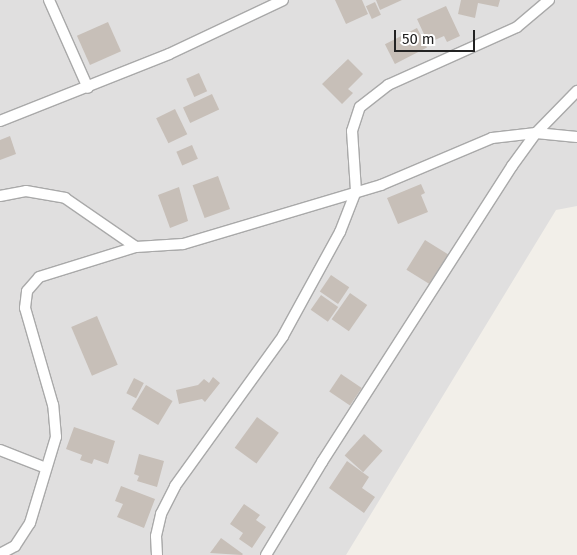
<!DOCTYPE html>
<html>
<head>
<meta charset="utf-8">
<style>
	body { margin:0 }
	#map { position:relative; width:577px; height:555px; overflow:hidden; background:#f2efe9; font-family:"Fira Sans",sans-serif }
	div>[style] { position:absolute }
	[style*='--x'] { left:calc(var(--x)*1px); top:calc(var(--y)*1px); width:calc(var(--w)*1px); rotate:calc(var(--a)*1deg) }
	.residential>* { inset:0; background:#e0dfdf }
	.building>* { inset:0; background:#c7bfb8; transform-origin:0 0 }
	.roads { filter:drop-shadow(1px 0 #a9a9a9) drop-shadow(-1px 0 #a9a9a9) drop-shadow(0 1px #a9a9a9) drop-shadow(0 -1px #a9a9a9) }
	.minor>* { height:10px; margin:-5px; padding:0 5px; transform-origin:5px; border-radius:5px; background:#fff }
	span { translate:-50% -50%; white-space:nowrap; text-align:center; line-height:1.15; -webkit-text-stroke:4.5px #fff; paint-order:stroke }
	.scale { position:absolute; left:394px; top:30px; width:81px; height:22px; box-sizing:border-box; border:2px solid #222; border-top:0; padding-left:6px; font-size:15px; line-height:18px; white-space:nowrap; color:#222; -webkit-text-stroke:4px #fff; paint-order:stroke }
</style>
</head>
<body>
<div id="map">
	<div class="residential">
		<div style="clip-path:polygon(0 0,577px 0,577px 206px,556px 210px,346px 555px,0 555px)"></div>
	</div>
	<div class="building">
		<div style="clip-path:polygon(335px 0,362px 0,368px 14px,346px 24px)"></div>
		<div style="clip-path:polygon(376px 0,402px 0,380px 10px)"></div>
		<div style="clip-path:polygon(461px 0,500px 0,498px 7px,478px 3px,475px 18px,458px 14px)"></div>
		<div style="left:375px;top:2px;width:14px;height:10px;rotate:65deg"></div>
		<div style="clip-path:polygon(446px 6px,460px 36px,447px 42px,444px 36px,428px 43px,417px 19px)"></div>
		<div style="left:108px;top:22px;width:32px;height:34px;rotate:66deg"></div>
		<div style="left:417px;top:28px;width:22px;height:36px;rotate:63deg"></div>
		<div style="clip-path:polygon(348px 59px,363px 74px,348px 89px,353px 93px,342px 104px,322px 84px)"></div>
		<div style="left:199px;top:73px;width:20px;height:14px;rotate:66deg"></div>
		<div style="left:212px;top:94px;width:17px;height:32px;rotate:65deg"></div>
		<div style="left:175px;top:109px;width:28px;height:21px;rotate:64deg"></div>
		<div style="clip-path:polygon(10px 136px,16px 154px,0 160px,0 140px)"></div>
		<div style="left:192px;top:145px;width:15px;height:17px;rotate:67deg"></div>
		<div style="left:218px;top:176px;width:35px;height:27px;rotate:70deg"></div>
		<div style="clip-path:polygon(421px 184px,425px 193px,421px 195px,428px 212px,398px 224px,387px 198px)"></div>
		<div style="clip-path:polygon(179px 187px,188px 221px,170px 228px,158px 195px)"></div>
		<div style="left:425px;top:240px;width:28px;height:35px;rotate:32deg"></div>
		<div style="left:331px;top:275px;width:22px;height:20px;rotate:34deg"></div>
		<div style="left:350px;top:293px;width:21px;height:32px;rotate:35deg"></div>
		<div style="left:321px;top:295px;width:21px;height:18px;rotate:35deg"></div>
		<div style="left:97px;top:316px;width:53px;height:28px;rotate:67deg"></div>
		<div style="left:341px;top:374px;width:25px;height:21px;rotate:34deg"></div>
		<div style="clip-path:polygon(213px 377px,220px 383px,205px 402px,202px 399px,179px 404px,176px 390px,198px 385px,204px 379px,209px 383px)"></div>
		<div style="left:134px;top:378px;width:11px;height:17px;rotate:27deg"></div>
		<div style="left:146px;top:385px;width:31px;height:28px;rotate:31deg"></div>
		<div style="left:257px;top:417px;width:27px;height:38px;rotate:36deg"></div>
		<div style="clip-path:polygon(74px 427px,115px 441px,108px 464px,94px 459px,92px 464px,80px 460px,82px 455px,66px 449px)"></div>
		<div style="left:364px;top:434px;width:25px;height:29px;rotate:42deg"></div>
		<div style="clip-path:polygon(139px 454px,164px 461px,157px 487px,137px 481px,139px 476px,134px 474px)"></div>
		<div style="clip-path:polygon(347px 461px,369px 477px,362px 488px,375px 497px,364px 513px,329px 488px)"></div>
		<div style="clip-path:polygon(121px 486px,155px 499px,144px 528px,117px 517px,123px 504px,115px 501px)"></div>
		<div style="clip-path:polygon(244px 504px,260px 515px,256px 520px,266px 527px,252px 548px,239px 539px,243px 533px,230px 524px)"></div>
		<div style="clip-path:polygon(221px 538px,243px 554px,242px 555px,210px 553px)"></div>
	</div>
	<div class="roads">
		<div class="minor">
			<div style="--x:49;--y:0;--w:96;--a:66.1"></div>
			<div style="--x:0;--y:121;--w:182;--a:-21.6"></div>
			<div style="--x:169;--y:54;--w:126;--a:-25.3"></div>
			<div style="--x:0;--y:196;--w:26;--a:-11"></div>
			<div style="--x:26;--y:191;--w:40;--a:10"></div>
			<div style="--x:65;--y:198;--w:86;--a:34.6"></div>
			<div style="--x:0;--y:450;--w:49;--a:21.4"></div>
			<div style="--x:0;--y:554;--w:17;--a:-28"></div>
			<div style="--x:15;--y:546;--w:27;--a:-57"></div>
			<div style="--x:30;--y:523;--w:90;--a:-73.2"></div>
			<div style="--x:56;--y:437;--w:32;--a:-95"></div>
			<div style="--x:53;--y:405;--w:101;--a:-106.1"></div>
			<div style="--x:25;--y:308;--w:17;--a:-83"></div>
			<div style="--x:27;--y:291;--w:18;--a:-49"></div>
			<div style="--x:39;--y:277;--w:102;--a:-17.2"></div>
			<div style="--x:136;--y:247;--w:47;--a:-3.7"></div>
			<div style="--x:183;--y:244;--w:207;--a:-16.6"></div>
			<div style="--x:381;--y:185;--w:121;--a:-22.9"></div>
			<div style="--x:492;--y:138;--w:44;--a:-6.5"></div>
			<div style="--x:536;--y:133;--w:41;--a:5.6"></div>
			<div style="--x:157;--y:555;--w:19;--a:-93"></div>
			<div style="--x:156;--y:536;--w:23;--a:-77"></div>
			<div style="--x:161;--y:514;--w:31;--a:-63"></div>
			<div style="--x:175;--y:486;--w:185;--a:-54.2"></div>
			<div style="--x:283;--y:336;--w:119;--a:-61.3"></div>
			<div style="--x:340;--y:232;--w:44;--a:-68.7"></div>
			<div style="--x:356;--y:191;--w:60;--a:-93.8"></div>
			<div style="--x:352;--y:131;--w:25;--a:-72"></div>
			<div style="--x:360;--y:107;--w:36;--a:-38"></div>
			<div style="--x:388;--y:85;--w:141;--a:-24.2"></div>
			<div style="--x:517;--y:27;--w:42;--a:-40.2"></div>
			<div style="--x:266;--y:555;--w:109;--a:-58.9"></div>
			<div style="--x:322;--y:462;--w:352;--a:-57.3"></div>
			<div style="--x:512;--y:166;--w:41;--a:-54"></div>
			<div style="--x:536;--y:133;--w:59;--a:-45.7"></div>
		</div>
	</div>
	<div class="scale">50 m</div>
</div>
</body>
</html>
